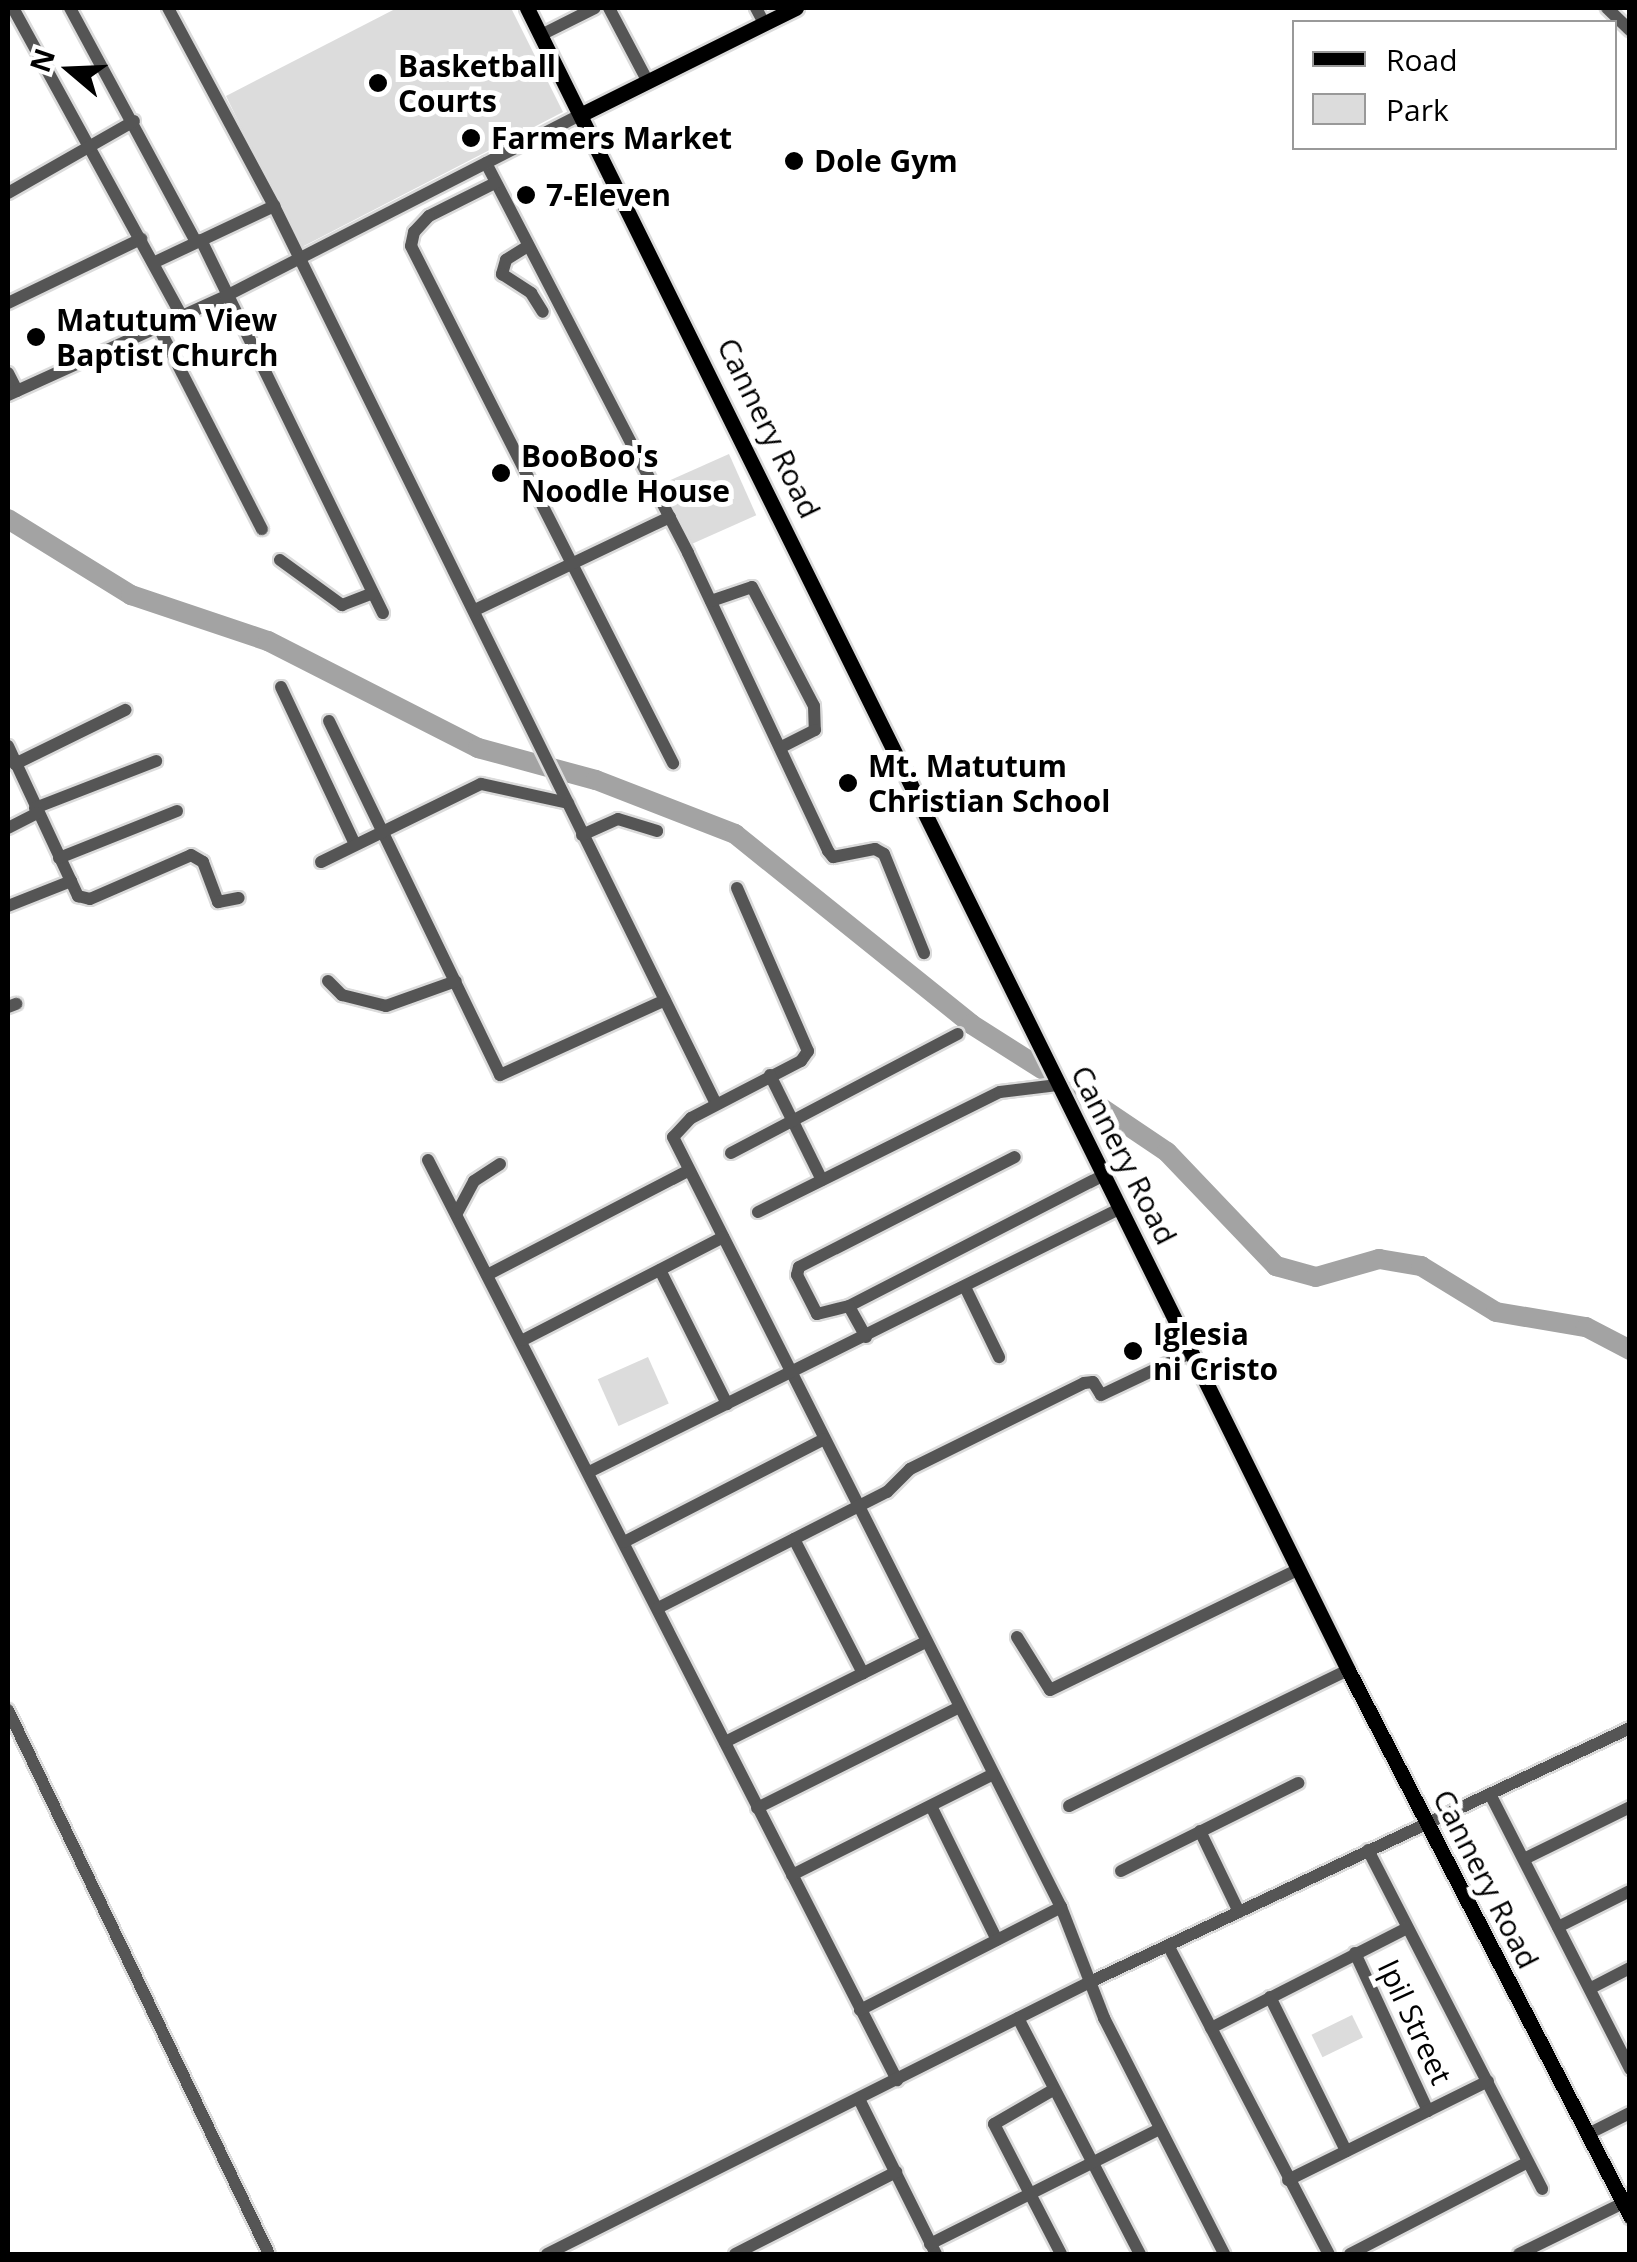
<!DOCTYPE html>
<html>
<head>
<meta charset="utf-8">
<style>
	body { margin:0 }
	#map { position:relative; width:1637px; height:2262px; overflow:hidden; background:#fff; font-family:"Open Sans",sans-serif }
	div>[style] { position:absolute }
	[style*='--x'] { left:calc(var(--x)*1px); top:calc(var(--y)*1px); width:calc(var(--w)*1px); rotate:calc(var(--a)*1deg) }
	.green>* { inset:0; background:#dcdcdc; transform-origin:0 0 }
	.river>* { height:20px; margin:-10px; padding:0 10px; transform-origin:10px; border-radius:10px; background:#a3a3a3 }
	.roads { filter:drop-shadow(2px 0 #dbdbdb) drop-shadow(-2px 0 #dbdbdb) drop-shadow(0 2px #dbdbdb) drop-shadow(0 -2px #dbdbdb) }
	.minor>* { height:12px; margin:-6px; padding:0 6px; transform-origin:6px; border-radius:6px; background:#555 }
	.major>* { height:15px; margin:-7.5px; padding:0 7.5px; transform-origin:7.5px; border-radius:7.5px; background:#000 }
	.dots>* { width:28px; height:28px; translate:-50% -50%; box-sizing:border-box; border:5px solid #fff; border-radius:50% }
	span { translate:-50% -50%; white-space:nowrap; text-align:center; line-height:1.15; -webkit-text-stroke:10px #fff; paint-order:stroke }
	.poi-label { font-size:30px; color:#000; font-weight:700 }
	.left { translate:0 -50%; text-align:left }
	.street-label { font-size:30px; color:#000 }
	.frame { position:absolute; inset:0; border:10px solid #000; pointer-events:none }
	.legend { position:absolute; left:1292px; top:20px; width:325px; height:130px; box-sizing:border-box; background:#fff; border:2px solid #999; margin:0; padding:12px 18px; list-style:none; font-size:30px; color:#000 }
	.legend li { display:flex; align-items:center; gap:20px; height:50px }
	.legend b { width:50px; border:2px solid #999 }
	.north { position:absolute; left:20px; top:20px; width:100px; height:100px; -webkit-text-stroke:8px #fff; paint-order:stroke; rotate:289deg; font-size:28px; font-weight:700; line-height:40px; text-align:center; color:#000 }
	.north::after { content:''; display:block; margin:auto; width:35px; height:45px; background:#000; clip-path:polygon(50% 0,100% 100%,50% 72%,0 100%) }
</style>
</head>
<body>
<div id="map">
	<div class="green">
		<div style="clip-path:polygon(397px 8px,511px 8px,563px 112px,300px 248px,226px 96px)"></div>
		<div style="left:729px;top:454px;width:67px;height:75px;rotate:66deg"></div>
		<div style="left:648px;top:1357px;width:51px;height:55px;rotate:66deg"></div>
		<div style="left:1352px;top:2015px;width:25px;height:45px;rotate:64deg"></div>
	</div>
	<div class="river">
		<div style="--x:8;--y:519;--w:145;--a:31.7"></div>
		<div style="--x:131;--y:595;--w:145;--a:18.6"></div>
		<div style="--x:268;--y:641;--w:236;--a:27"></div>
		<div style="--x:478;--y:748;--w:122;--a:15.2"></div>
		<div style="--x:596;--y:780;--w:149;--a:21.2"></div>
		<div style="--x:735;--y:834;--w:303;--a:38.8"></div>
		<div style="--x:971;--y:1024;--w:84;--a:32.4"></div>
		<div style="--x:1075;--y:1090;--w:111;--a:34"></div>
		<div style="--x:1167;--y:1152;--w:158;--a:46.3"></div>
		<div style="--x:1276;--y:1266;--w:41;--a:15.4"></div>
		<div style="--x:1316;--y:1277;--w:66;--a:-15.9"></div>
		<div style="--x:1379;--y:1259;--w:43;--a:9.5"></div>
		<div style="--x:1421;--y:1266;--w:88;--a:31.5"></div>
		<div style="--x:1496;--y:1312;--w:91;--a:9.5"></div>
		<div style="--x:1586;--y:1327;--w:50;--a:27.6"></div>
	</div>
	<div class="roads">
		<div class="minor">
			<div style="--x:13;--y:8;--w:352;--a:61.3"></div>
			<div style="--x:70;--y:8;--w:266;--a:61.7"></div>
			<div style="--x:168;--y:8;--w:225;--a:61.8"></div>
			<div style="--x:274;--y:206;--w:1001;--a:63.79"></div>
			<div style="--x:609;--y:8;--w:81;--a:62.2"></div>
			<div style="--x:756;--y:8;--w:17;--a:62"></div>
			<div style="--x:1607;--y:8;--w:32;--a:44"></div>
			<div style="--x:541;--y:35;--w:60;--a:-26.6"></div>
			<div style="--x:486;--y:163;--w:439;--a:62.6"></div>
			<div style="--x:688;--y:553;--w:329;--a:64.8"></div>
			<div style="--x:828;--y:851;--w:8;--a:50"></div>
			<div style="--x:833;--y:857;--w:43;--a:-10.8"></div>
			<div style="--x:875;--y:849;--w:10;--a:29"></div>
			<div style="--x:884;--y:854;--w:107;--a:68"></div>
			<div style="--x:495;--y:183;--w:74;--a:153.4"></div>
			<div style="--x:429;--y:216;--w:22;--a:133"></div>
			<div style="--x:414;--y:232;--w:14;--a:102"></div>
			<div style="--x:411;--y:246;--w:580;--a:63.13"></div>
			<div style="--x:8;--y:193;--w:145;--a:-29.7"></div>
			<div style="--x:201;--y:240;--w:415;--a:64"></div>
			<div style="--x:528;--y:246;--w:26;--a:148"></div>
			<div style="--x:506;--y:260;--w:15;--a:106"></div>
			<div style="--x:502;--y:274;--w:35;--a:33"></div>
			<div style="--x:531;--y:293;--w:22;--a:58"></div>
			<div style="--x:155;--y:262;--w:132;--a:-25.2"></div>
			<div style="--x:8;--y:303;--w:148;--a:-25.7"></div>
			<div style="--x:159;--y:328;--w:226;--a:62.9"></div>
			<div style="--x:8;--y:373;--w:20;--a:63"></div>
			<div style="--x:8;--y:395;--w:239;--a:-24.4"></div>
			<div style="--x:226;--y:296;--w:400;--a:-27.1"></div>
			<div style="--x:280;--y:560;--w:77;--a:36"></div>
			<div style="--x:342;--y:605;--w:33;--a:-21"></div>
			<div style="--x:711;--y:601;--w:43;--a:-18.9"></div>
			<div style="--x:752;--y:587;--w:134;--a:62.5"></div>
			<div style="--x:814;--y:706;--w:24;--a:88"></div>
			<div style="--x:815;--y:730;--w:39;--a:153"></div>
			<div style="--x:475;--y:610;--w:216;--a:-25.5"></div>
			<div style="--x:281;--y:687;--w:174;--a:64.8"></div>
			<div style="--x:329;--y:721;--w:393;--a:64.2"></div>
			<div style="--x:500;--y:1075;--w:181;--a:-24.4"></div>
			<div style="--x:8;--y:746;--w:166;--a:65"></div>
			<div style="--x:78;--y:896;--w:12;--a:14"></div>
			<div style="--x:90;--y:899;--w:110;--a:-23.5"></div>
			<div style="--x:191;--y:855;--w:14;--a:30"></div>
			<div style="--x:203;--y:862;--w:43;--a:69.4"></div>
			<div style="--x:218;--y:902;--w:21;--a:-11"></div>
			<div style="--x:15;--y:764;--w:123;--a:-26.1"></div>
			<div style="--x:35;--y:808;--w:130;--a:-21.2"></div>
			<div style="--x:8;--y:828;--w:33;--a:-27"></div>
			<div style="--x:582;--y:835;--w:39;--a:-24"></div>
			<div style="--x:618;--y:819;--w:41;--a:17.1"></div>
			<div style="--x:59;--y:858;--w:127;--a:-21.7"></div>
			<div style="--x:321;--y:862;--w:178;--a:-26"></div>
			<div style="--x:481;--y:784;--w:89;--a:12.3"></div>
			<div style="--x:737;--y:888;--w:178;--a:66.5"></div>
			<div style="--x:808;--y:1051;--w:12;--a:125"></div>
			<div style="--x:801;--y:1061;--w:124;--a:152.6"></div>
			<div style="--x:691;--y:1118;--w:26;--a:133"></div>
			<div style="--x:673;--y:1137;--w:862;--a:63.26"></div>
			<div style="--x:1061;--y:1907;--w:119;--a:68.8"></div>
			<div style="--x:1104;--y:2018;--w:265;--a:63"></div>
			<div style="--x:8;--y:906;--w:68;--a:-21.6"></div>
			<div style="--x:328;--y:981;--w:20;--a:45"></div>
			<div style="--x:342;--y:995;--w:45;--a:14"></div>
			<div style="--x:386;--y:1006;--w:74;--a:-19.7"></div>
			<div style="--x:8;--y:1007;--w:9;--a:-21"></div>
			<div style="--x:770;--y:1075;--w:117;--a:63.7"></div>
			<div style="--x:731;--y:1153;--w:256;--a:-27.7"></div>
			<div style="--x:428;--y:1160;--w:1033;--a:62.99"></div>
			<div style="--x:758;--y:1212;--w:270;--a:-26.4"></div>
			<div style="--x:1000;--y:1092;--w:58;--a:-6.9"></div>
			<div style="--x:457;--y:1213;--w:36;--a:-62"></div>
			<div style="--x:474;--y:1181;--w:31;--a:-33"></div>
			<div style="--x:660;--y:1270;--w:150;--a:63.4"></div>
			<div style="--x:489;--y:1274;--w:224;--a:-27.4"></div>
			<div style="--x:965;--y:1287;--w:78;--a:64.1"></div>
			<div style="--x:849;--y:1306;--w:287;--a:-27.2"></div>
			<div style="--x:866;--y:1337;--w:35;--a:-119"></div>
			<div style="--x:849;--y:1306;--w:33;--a:166"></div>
			<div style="--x:817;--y:1314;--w:44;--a:-117.1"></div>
			<div style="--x:797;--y:1275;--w:8;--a:-76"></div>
			<div style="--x:799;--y:1267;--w:242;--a:-27"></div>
			<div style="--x:523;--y:1340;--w:225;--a:-27.2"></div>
			<div style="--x:591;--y:1471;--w:592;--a:-26.39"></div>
			<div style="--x:794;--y:1539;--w:151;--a:62.8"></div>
			<div style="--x:624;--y:1542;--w:225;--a:-27.2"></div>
			<div style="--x:658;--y:1608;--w:257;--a:-26.9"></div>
			<div style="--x:887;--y:1492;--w:33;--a:-45"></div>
			<div style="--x:910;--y:1469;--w:194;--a:-26.3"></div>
			<div style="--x:1084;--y:1383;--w:9;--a:-6"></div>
			<div style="--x:1093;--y:1382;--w:15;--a:58"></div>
			<div style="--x:1101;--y:1395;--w:101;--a:-25.3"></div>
			<div style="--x:1017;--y:1637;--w:62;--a:58.1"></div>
			<div style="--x:1050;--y:1690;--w:277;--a:-25.9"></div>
			<div style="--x:8;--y:1710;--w:603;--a:64.37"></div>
			<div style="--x:725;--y:1742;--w:225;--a:-26.5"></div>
			<div style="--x:1490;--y:1794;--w:309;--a:63"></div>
			<div style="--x:931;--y:1806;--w:149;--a:63.8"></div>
			<div style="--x:1069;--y:1806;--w:310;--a:-26"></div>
			<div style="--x:757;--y:1808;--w:225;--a:-26.5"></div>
			<div style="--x:1200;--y:1831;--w:90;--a:64.3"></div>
			<div style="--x:1368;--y:1850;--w:381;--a:62.8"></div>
			<div style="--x:1524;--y:1859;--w:118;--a:-26.1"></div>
			<div style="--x:1121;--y:1871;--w:198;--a:-26.4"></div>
			<div style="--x:792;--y:1875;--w:224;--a:-26.6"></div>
			<div style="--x:1558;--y:1927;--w:80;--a:-26.6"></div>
			<div style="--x:1169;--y:1947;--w:346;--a:62.5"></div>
			<div style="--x:1355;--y:1953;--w:174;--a:65.2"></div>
			<div style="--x:1591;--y:1988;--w:44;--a:-27.1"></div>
			<div style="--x:1270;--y:1997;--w:172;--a:63.7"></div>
			<div style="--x:860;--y:2010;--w:226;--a:-27.1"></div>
			<div style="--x:1018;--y:2018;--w:266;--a:62.7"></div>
			<div style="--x:1211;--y:2028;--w:220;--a:-27"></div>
			<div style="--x:1053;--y:2090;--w:68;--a:150"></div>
			<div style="--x:994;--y:2124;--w:146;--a:62.7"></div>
			<div style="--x:859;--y:2099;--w:173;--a:63.6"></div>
			<div style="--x:1588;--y:2134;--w:47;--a:-26.6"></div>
			<div style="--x:1288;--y:2180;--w:223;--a:-26.3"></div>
			<div style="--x:930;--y:2244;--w:257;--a:-26.6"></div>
			<div style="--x:547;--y:2254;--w:607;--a:-26.61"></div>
			<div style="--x:1090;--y:1982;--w:597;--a:-25.19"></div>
			<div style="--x:735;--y:2254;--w:181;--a:-27"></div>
			<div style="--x:1350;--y:2254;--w:200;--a:-27.3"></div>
			<div style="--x:1519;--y:2254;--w:116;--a:-26.1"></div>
		</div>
		<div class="major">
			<div style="--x:527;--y:8;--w:1854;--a:63.71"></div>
			<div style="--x:1348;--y:1670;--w:615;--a:62.68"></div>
			<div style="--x:582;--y:114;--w:239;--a:-26.4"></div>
		</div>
	</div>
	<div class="dots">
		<div style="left:378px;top:83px;background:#000"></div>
		<div style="left:471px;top:138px;background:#000"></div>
		<div style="left:794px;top:161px;background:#000"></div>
		<div style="left:526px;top:195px;background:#000"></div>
		<div style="left:36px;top:337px;background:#000"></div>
		<div style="left:501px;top:473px;background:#000"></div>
		<div style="left:848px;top:783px;background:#000"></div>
		<div style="left:1133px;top:1351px;background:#000"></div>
	</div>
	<div class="poi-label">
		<span class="left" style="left:398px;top:83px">Basketball<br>Courts</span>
		<span class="left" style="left:491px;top:138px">Farmers Market</span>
		<span class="left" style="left:814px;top:161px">Dole Gym</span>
		<span class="left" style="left:546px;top:195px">7-Eleven</span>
		<span class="left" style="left:56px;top:337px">Matutum View<br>Baptist Church</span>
		<span class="left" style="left:521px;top:473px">BooBoo's<br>Noodle House</span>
		<span class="left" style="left:868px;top:783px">Mt. Matutum<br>Christian School</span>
		<span class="left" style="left:1153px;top:1351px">Iglesia<br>ni Cristo</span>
	</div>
	<div class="street-label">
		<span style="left:769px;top:428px;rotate:64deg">Cannery Road</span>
		<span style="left:1124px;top:1155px;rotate:63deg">Cannery Road</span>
		<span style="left:1486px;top:1879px;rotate:63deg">Cannery Road</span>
		<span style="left:1415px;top:2022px;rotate:65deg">Ipil Street</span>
	</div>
	<div class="frame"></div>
	<ul class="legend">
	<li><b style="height:12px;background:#000"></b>Road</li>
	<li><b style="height:28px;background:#dcdcdc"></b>Park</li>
	</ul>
	<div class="north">N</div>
</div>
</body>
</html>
